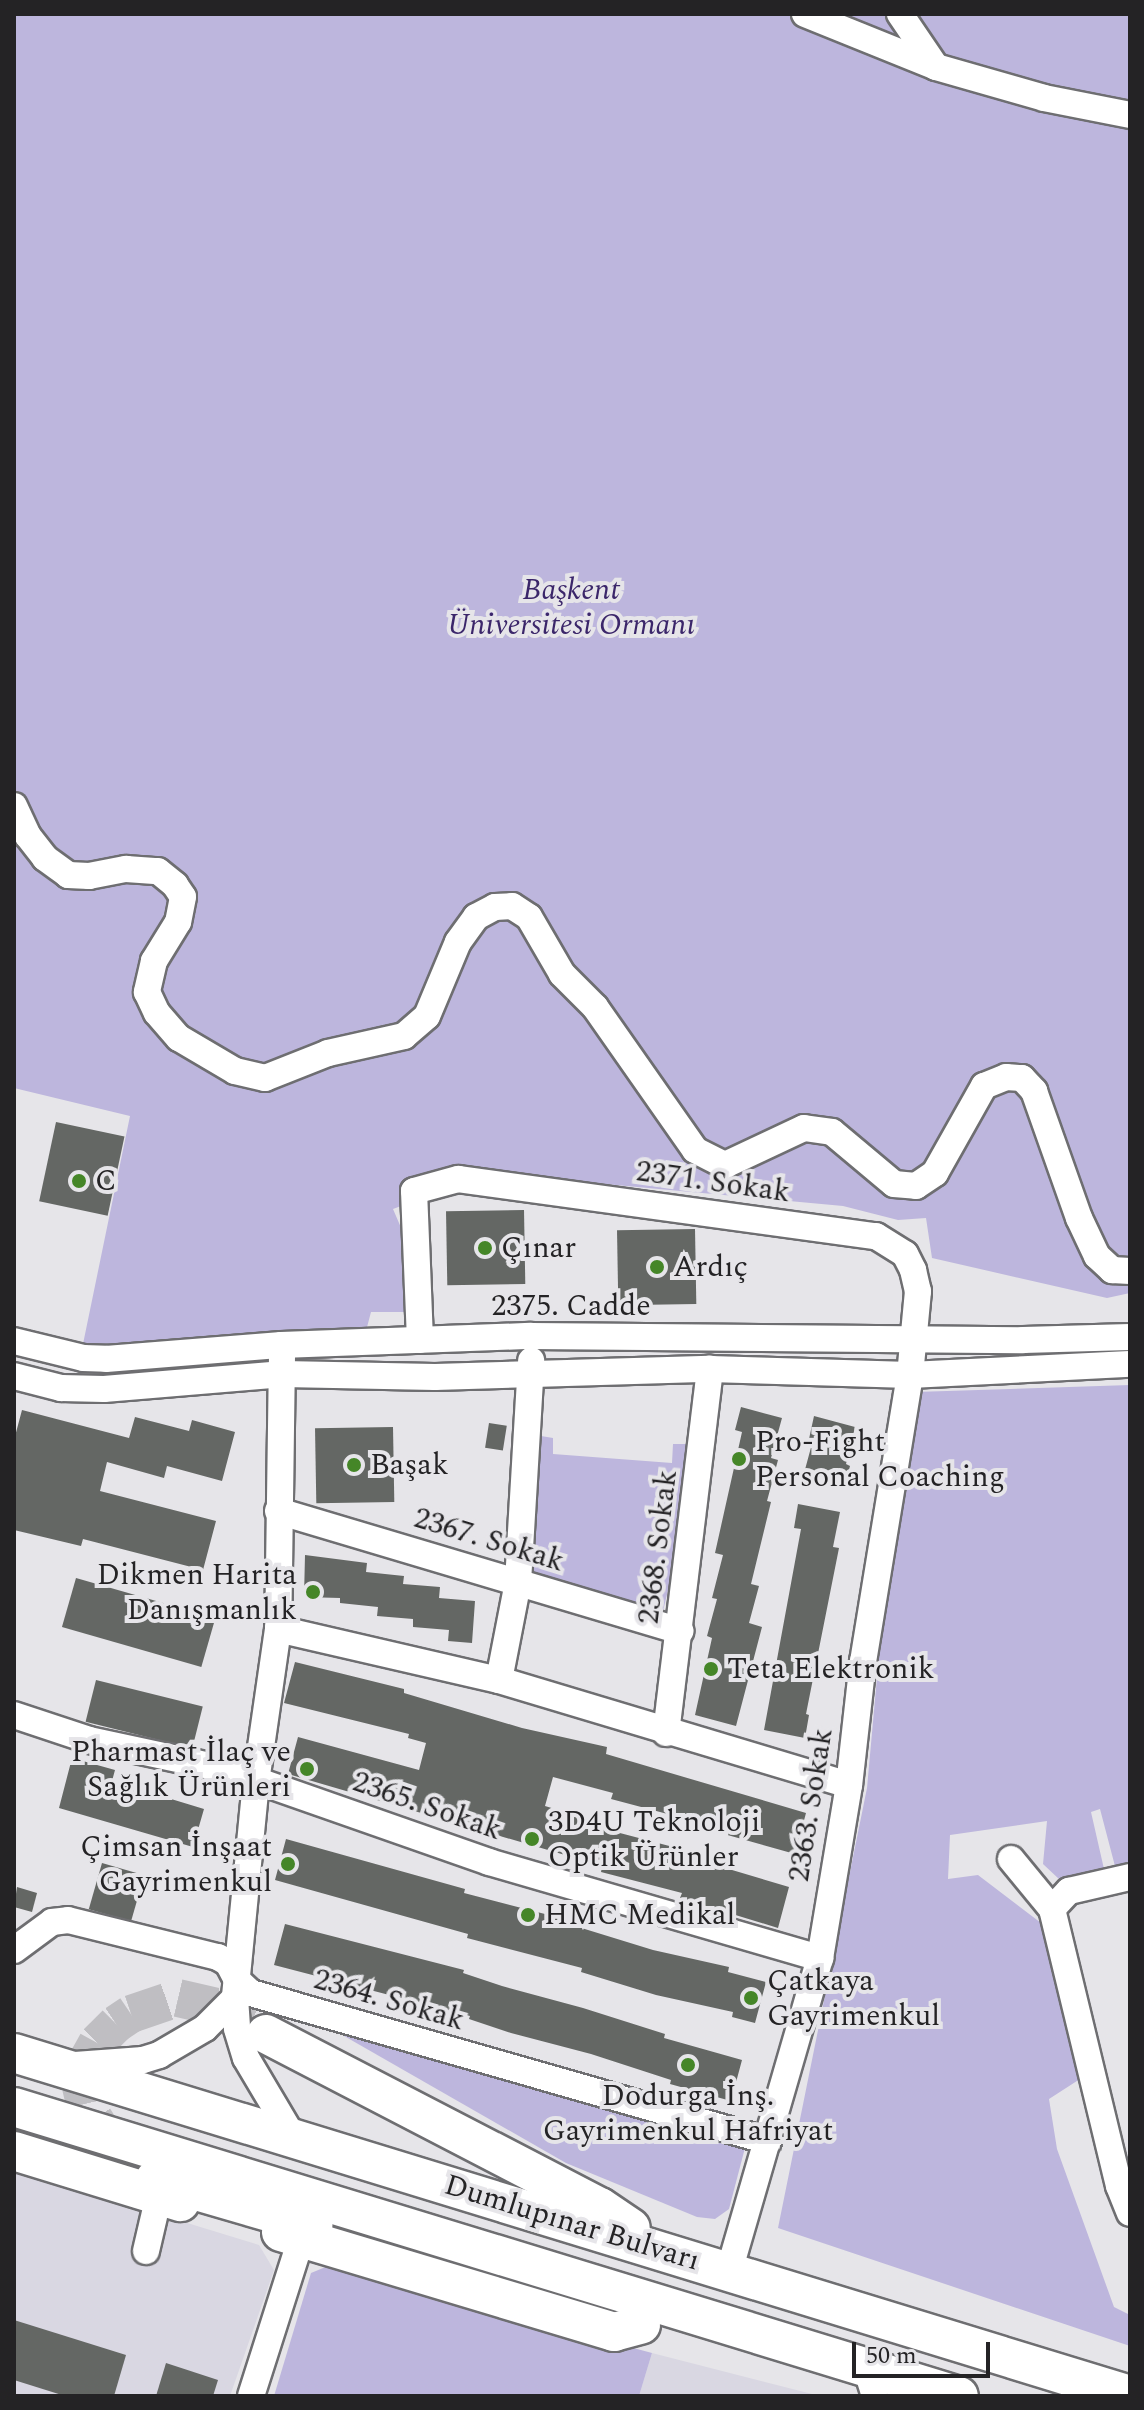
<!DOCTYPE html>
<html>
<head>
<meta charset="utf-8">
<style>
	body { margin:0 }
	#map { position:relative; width:1144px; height:2410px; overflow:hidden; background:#e6e5e9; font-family:Spectral,serif }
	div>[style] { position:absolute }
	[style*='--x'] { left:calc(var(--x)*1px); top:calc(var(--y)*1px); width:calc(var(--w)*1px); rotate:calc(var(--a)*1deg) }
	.built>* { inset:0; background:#d9d7e2 }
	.green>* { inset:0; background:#bdb6dd }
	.building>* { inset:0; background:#646764; transform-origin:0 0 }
	.highway-tunnel>* { height:38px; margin-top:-19px; transform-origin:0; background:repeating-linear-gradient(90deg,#bfbec2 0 38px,transparent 0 57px) }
	.roads { filter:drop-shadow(2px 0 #6e6e71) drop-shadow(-2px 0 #6e6e71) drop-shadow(0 2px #6e6e71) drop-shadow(0 -2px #6e6e71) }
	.minor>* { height:26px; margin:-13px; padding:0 13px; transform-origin:13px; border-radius:13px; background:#fff }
	.highway>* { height:38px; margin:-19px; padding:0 19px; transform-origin:19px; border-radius:19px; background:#fff }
	.dots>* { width:22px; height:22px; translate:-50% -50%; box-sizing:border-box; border:4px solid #e6e5e9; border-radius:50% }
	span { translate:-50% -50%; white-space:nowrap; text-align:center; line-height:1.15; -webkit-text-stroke:8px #e6e5e9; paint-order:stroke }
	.park-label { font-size:30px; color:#3b266a; font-style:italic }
	.poi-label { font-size:30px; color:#242325 }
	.left { translate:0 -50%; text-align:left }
	.right { translate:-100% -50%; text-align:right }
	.street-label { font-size:30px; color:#242325 }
	.frame { position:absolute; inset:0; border:16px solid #242325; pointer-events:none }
	.scale { position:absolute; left:852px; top:2342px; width:138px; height:36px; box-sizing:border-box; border:4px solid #242325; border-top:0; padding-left:10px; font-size:24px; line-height:28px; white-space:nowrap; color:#242325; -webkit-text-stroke:6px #e6e5e9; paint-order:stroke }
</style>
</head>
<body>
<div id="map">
	<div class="built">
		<div style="clip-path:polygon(14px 2170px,259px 2245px,274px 2270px,230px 2396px,14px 2396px)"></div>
		<div style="clip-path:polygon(652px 2353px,820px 2396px,639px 2396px)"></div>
	</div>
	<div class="green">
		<div style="clip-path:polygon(14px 14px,1130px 14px,1130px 1293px,1107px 1298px,932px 1258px,926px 1218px,898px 1220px,843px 1206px,453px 1170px,413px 1176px,401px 1206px,393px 1209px,405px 1237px,409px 1312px,371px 1312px,366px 1331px,320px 1329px,140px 1344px,83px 1344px,130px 1116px,14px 1088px)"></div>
		<div style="clip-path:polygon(1130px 1385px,1130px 1866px,1116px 1870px,1100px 1809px,1091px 1812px,1104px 1869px,1060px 1880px,1043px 1864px,1047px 1821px,950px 1835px,948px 1879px,978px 1875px,1045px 1926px,1080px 2079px,1049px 2099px,1057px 2149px,1114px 2307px,1130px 2315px,1130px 2346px,778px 2228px,867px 1788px,902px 1402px,915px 1392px)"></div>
		<div style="clip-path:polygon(541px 1436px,553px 1438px,553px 1454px,672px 1463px,673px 1444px,695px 1444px,672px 1574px,663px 1611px,657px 1616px,524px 1573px)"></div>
		<div style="clip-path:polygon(311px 2017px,746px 2144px,729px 2209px,715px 2219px,697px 2217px,566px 2163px)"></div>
		<div style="clip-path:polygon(328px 2266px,652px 2353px,639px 2396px,274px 2396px,311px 2273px)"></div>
	</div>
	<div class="building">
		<div style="left:56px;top:1122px;width:70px;height:81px;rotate:12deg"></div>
		<div style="left:524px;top:1210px;width:74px;height:78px;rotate:89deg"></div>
		<div style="left:695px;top:1229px;width:75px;height:78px;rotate:89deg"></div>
		<div style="clip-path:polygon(741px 1407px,782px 1418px,771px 1458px,778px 1460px,767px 1501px,771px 1502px,751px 1584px,759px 1586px,749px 1623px,762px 1627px,736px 1726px,695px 1715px,712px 1638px,707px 1636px,717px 1599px,712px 1598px,723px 1555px,715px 1553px,742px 1432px,735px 1430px)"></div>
		<div style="clip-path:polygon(22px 1410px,129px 1438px,135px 1417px,189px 1431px,192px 1420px,235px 1432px,222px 1481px,167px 1466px,164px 1478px,107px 1462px,100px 1491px,216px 1521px,203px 1570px,83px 1539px,81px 1546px,14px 1530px,14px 1440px)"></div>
		<div style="clip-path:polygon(814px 1416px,855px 1427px,846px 1464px,850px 1466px,844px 1489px,803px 1477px,813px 1440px,809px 1439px)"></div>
		<div style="left:489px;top:1423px;width:18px;height:25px;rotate:9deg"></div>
		<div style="left:393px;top:1427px;width:75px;height:78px;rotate:89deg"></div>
		<div style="clip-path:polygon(798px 1504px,840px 1512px,833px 1547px,839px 1548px,806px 1714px,809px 1715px,805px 1738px,764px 1730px,801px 1529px,794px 1528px)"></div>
		<div style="clip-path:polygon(305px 1555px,367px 1563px,366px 1572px,404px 1576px,403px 1584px,440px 1587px,439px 1598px,475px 1601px,472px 1643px,448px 1641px,449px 1630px,413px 1627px,413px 1619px,377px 1616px,378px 1607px,340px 1603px,340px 1598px,304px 1597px)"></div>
		<div style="left:76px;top:1578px;width:145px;height:51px;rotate:16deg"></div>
		<div style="clip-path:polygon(295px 1662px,404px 1689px,404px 1693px,522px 1728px,607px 1747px,606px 1754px,806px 1813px,795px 1854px,692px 1825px,694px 1821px,611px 1799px,613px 1793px,553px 1777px,545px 1806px,598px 1822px,597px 1827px,677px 1848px,675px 1853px,789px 1887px,778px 1928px,680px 1898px,682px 1893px,601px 1872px,602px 1867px,565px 1855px,288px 1774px,298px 1737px,419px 1770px,426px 1743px,408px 1738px,409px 1734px,284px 1703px)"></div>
		<div style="left:96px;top:1680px;width:110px;height:43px;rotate:14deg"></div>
		<div style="clip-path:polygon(72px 1758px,115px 1770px,112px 1781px,204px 1809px,193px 1847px,59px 1808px)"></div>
		<div style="clip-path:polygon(286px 1839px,465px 1889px,464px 1893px,576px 1922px,575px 1926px,653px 1950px,729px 1967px,728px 1972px,766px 1982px,755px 2023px,732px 2017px,733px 2012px,656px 1995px,581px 1972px,582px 1968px,467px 1938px,468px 1934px,275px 1880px)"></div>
		<div style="left:102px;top:1863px;width:44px;height:48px;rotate:16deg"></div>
		<div style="clip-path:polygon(17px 1887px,37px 1893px,32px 1912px,14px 1907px)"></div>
		<div style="clip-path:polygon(285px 1924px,464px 1970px,463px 1973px,502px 1986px,583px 2008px,665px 2034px,664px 2038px,742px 2060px,731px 2101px,670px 2084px,671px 2080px,591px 2054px,511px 2033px,469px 2019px,470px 2016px,274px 1965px)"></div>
		<div style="clip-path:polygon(14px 2320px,126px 2355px,114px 2396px,65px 2396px,14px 2380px)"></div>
		<div style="clip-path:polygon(166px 2363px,218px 2380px,213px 2396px,156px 2396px)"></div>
	</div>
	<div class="highway-tunnel">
		<div style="--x:155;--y:2179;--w:50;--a:-145.7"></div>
		<div style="--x:114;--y:2151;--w:55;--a:-121.7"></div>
		<div style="--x:85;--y:2104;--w:18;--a:-103"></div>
		<div style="--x:81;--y:2086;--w:24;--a:-78"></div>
		<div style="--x:86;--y:2063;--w:23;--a:-61"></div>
		<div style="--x:97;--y:2043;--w:27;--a:-45"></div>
		<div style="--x:116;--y:2024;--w:18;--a:-34"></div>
		<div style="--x:131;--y:2014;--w:50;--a:-18.8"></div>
		<div style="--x:178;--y:1998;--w:39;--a:13"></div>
		<div style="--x:216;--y:2007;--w:46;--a:27.1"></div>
	</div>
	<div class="roads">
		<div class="minor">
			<div style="--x:805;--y:14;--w:141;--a:22"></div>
			<div style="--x:936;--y:67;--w:112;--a:16"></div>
			<div style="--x:1044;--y:98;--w:88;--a:11.2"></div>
			<div style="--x:900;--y:14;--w:64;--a:55.8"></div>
			<div style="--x:14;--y:806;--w:33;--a:65"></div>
			<div style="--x:28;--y:836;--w:28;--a:52"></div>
			<div style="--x:45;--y:858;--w:29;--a:36"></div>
			<div style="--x:68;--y:875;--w:21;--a:3"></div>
			<div style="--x:89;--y:876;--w:38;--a:-11"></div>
			<div style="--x:126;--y:869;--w:32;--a:4"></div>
			<div style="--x:158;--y:871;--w:22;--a:39"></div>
			<div style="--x:175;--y:885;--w:14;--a:56"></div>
			<div style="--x:183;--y:897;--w:25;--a:101"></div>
			<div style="--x:178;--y:922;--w:46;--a:121.6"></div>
			<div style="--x:154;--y:961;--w:32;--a:103"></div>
			<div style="--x:147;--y:992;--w:23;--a:65"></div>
			<div style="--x:157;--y:1013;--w:33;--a:49"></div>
			<div style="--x:179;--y:1038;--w:65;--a:30.5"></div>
			<div style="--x:235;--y:1071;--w:31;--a:13"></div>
			<div style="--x:265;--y:1078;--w:68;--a:-21.6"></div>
			<div style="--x:328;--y:1053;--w:78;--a:-12.6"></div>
			<div style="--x:404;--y:1036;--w:30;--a:-41"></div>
			<div style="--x:427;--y:1016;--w:80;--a:-67.3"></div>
			<div style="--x:458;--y:942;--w:31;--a:-54"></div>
			<div style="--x:476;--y:917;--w:21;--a:-28"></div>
			<div style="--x:495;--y:907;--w:17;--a:-3"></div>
			<div style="--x:512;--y:906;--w:20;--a:33"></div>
			<div style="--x:529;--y:917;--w:66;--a:59.9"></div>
			<div style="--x:562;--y:974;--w:47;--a:45"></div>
			<div style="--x:595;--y:1007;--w:174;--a:55"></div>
			<div style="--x:695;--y:1150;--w:34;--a:27"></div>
			<div style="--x:725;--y:1165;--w:87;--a:-25.1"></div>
			<div style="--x:804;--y:1128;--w:28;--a:8"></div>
			<div style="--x:832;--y:1132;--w:81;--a:40"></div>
			<div style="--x:894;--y:1184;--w:22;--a:5"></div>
			<div style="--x:916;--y:1186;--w:23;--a:-34"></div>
			<div style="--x:935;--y:1173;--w:100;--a:-60.6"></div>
			<div style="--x:984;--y:1086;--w:24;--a:-22"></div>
			<div style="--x:1006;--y:1077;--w:16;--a:4"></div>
			<div style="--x:1022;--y:1078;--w:18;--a:47"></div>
			<div style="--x:1034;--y:1091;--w:135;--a:70.5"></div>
			<div style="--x:1079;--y:1218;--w:42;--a:64.7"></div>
			<div style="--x:1097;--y:1256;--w:21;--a:43"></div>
			<div style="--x:1112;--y:1270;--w:18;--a:3"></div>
			<div style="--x:420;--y:1340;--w:149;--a:-92.3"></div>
			<div style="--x:414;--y:1191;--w:46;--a:-15.3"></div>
			<div style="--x:458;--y:1179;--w:422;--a:7.8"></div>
			<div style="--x:876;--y:1236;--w:34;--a:32"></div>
			<div style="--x:905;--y:1254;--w:18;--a:63"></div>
			<div style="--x:913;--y:1270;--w:22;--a:77"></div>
			<div style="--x:918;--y:1291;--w:84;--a:95.4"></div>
			<div style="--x:910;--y:1375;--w:290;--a:99.3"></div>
			<div style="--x:863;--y:1661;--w:125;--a:96.4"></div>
			<div style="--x:849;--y:1785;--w:175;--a:99.5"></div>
			<div style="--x:820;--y:1958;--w:327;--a:106.2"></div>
			<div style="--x:14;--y:1341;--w:71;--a:13.8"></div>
			<div style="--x:83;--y:1358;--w:23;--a:2"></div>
			<div style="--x:106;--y:1359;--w:176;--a:-4.6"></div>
			<div style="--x:281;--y:1345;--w:250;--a:-2.1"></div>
			<div style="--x:531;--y:1336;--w:492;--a:0.5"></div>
			<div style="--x:1023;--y:1340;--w:107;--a:-1.6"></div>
			<div style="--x:282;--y:1356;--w:273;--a:90.8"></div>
			<div style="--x:278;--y:1629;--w:155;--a:98.2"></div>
			<div style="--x:256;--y:1782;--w:217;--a:95.6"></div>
			<div style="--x:235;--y:1998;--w:31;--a:86"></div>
			<div style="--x:237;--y:2029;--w:30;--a:73"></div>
			<div style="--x:246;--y:2058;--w:92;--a:59.3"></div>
			<div style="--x:14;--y:1376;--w:49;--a:14.3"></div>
			<div style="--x:61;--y:1388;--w:43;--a:1.3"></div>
			<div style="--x:104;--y:1389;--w:180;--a:-4.8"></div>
			<div style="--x:283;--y:1374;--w:152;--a:1.1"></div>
			<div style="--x:435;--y:1377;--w:275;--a:-1.7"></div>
			<div style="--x:710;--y:1369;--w:200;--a:1.7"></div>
			<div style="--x:910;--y:1375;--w:220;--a:-2.9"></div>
			<div style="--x:278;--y:1511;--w:420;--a:16.6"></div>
			<div style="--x:278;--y:1629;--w:227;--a:13"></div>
			<div style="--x:499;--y:1680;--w:365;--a:16.7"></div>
			<div style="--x:499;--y:1680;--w:100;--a:-79"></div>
			<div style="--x:518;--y:1582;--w:222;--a:-86.6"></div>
			<div style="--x:14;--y:1715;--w:79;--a:18.4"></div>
			<div style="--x:89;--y:1740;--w:138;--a:12.1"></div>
			<div style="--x:224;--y:1769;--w:281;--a:19.3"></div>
			<div style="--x:489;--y:1862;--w:345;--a:16.2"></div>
			<div style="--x:666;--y:1733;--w:367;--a:-83.1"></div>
			<div style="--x:1011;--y:1859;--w:65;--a:50.6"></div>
			<div style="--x:1052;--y:1909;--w:285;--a:76.4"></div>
			<div style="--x:1119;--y:2186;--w:29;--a:68"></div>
			<div style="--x:1052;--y:1909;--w:25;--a:-47"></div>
			<div style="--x:1069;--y:1891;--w:63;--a:-12.9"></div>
			<div style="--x:14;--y:1950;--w:47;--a:-36.4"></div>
			<div style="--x:52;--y:1922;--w:16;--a:-7"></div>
			<div style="--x:68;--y:1920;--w:154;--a:13.9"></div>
			<div style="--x:218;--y:1957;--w:12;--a:31"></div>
			<div style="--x:228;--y:1963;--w:19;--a:62"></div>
			<div style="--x:237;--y:1980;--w:19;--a:43"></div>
			<div style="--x:251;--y:1993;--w:538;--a:15.97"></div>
			<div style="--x:75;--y:2065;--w:68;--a:-4.2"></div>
			<div style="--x:143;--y:2060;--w:17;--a:-17"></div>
			<div style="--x:159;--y:2055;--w:53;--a:-30.4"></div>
			<div style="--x:205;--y:2028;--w:42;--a:-45"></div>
			<div style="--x:146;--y:2251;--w:57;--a:-76.9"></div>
			<div style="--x:866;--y:2367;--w:30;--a:73"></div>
			<div style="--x:251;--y:2396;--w:165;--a:-72.3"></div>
		</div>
		<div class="highway">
			<div style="--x:266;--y:2034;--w:376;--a:27.4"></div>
			<div style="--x:600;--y:2207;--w:37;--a:34"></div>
			<div style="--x:14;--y:2053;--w:1167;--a:17.04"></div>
			<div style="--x:14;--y:2107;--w:988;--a:17"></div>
			<div style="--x:14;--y:2151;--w:174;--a:17.1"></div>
			<div style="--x:155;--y:2179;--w:165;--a:16.2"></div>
			<div style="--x:281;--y:2232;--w:348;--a:16.7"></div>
			<div style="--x:614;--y:2332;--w:28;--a:-15"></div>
		</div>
	</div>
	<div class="dots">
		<div style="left:79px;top:1181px;background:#458628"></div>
		<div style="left:485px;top:1248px;background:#458628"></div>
		<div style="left:657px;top:1267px;background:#458628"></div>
		<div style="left:739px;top:1459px;background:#458628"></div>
		<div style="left:354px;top:1465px;background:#458628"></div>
		<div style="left:313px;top:1592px;background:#458628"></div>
		<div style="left:711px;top:1669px;background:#458628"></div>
		<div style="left:307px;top:1769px;background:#458628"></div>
		<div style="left:532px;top:1839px;background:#458628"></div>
		<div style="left:288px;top:1864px;background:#458628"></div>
		<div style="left:528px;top:1915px;background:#458628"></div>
		<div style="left:751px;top:1998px;background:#458628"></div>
		<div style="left:688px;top:2065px;background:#458628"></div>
	</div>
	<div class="park-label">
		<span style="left:571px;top:607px">Başkent<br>Üniversitesi Ormanı</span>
	</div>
	<div class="poi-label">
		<span class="left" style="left:95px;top:1181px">C</span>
		<span class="left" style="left:501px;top:1248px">Çınar</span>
		<span class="left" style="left:673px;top:1267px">Ardıç</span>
		<span class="left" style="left:755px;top:1459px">Pro-Fight<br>Personal Coaching</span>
		<span class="left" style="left:370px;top:1465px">Başak</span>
		<span class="right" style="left:297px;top:1592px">Dikmen Harita<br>Danışmanlık</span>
		<span class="left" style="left:727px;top:1669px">Teta Elektronik</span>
		<span class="right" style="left:291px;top:1769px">Pharmast İlaç ve<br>Sağlık Ürünleri</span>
		<span class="left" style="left:548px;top:1839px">3D4U Teknoloji<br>Optik Ürünler</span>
		<span class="right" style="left:272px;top:1864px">Çimsan İnşaat<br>Gayrimenkul</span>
		<span class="left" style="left:544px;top:1915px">HMC Medikal</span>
		<span class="left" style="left:767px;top:1998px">Çatkaya<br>Gayrimenkul</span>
		<span style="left:688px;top:2113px">Dodurga İnş.<br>Gayrimenkul Hafriyat</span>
	</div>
	<div class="street-label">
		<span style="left:713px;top:1182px;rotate:8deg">2371. Sokak</span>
		<span style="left:571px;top:1306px">2375. Cadde</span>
		<span style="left:489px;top:1540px;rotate:17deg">2367. Sokak</span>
		<span style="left:658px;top:1547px;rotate:-83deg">2368. Sokak</span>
		<span style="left:811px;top:1805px;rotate:-81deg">2363. Sokak</span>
		<span style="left:427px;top:1806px;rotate:19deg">2365. Sokak</span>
		<span style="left:389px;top:2000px;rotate:16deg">2364. Sokak</span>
		<span style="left:572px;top:2223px;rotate:17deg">Dumlupınar Bulvarı</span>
	</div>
	<div class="frame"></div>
	<div class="scale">50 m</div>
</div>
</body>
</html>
